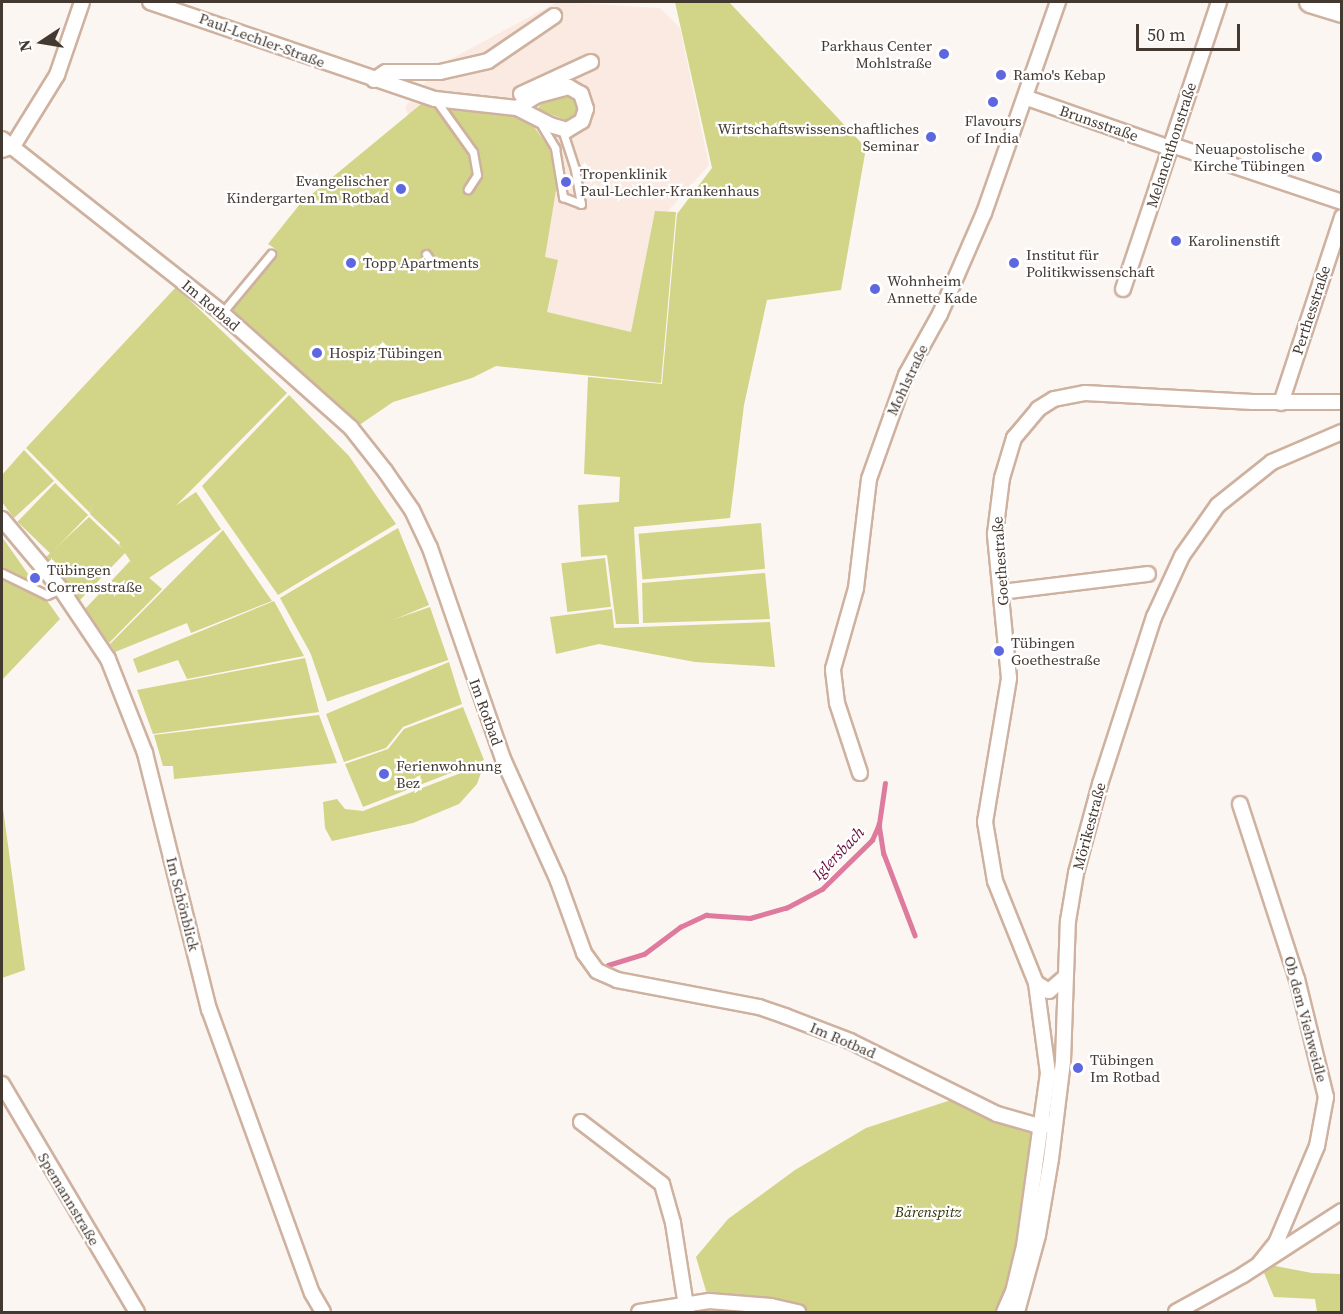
<!DOCTYPE html>
<html>
<head>
<meta charset="utf-8">
<style>
	body { margin:0 }
	#map { position:relative; width:1343px; height:1314px; overflow:hidden; background:#fcf6f2; font-family:"Source Serif 4",serif }
	div>[style] { position:absolute }
	[style*='--x'] { left:calc(var(--x)*1px); top:calc(var(--y)*1px); width:calc(var(--w)*1px); rotate:calc(var(--a)*1deg) }
	.built>* { inset:0; background:#faeae1 }
	.green>* { inset:0; background:#d2d487; transform-origin:0 0 }
	.stream>* { height:4.5px; margin:-2.25px; padding:0 2.25px; transform-origin:2.25px; border-radius:2.25px; background:#de7a9d }
	.roads { filter:drop-shadow(2px 0 #ceb19f) drop-shadow(-2px 0 #ceb19f) drop-shadow(0 2px #ceb19f) drop-shadow(0 -2px #ceb19f) }
	.service>* { height:7px; margin:-3.5px; padding:0 3.5px; transform-origin:3.5px; border-radius:3.5px; background:#fff }
	.minor>* { height:14px; margin:-7px; padding:0 7px; transform-origin:7px; border-radius:7px; background:#fff }
	.secondary>* { height:20px; margin:-10px; padding:0 10px; transform-origin:10px; border-radius:10px; background:#fff }
	.dots>* { width:16px; height:16px; translate:-50% -50%; box-sizing:border-box; border:3px solid #fff; border-radius:50% }
	span { translate:-50% -50%; white-space:nowrap; text-align:center; line-height:1.15; -webkit-text-stroke:4.5px #fff; paint-order:stroke }
	.street-label { font-size:15px; color:#443931 }
	.poi-label { font-size:15px; color:#443931 }
	.right { translate:-100% -50%; text-align:right }
	.left { translate:0 -50%; text-align:left }
	.park-label { font-size:15px; color:#323203; font-style:italic }
	.water-label { font-size:16px; color:#680c38; font-style:italic }
	.frame { position:absolute; inset:0; border:3px solid #443931; pointer-events:none }
	.north { position:absolute; left:12px; top:12px; width:60px; height:60px; -webkit-text-stroke:4px #fff; paint-order:stroke; rotate:258deg; font-size:16px; font-weight:700; line-height:24px; text-align:center; color:#443931 }
	.north::after { content:''; display:block; margin:auto; width:21px; height:27px; background:#443931; clip-path:polygon(50% 0,100% 100%,50% 72%,0 100%) }
	.scale { position:absolute; left:1136px; top:24px; width:104px; height:27px; box-sizing:border-box; border:3px solid #443931; border-top:0; padding-left:8px; font-size:18px; line-height:21px; white-space:nowrap; color:#443931; -webkit-text-stroke:4px #fff; paint-order:stroke }
</style>
</head>
<body>
<div id="map">
	<div class="built">
		<div style="clip-path:polygon(557px 2px,660px 8px,680px 28px,709px 165px,666px 213px,654px 344px,556px 327px,415px 135px,405px 107px,440px 65px)"></div>
	</div>
	<div class="green">
		<div style="clip-path:polygon(675px 2px,729px 2px,866px 148px,841px 290px,767px 300px,744px 405px,730px 518px,634px 527px,639px 624px,616px 624px,607px 555px,581px 557px,578px 505px,619px 502px,620px 477px,584px 474px,588px 377px,662px 384px,677px 214px,712px 168px)"></div>
		<div style="clip-path:polygon(568px 95px,575px 101px,578px 112px,568px 121px,538px 109px,543px 101px)"></div>
		<div style="clip-path:polygon(426px 100px,512px 113px,534px 127px,549px 148px,558px 178px,545px 257px,558px 260px,547px 312px,631px 332px,655px 211px,676px 212px,661px 383px,496px 366px,472px 378px,393px 402px,352px 430px,222px 313px,277px 250px,268px 244px,300px 204px)"></div>
		<div style="clip-path:polygon(176px 287px,287px 393px,130px 552px,90px 514px,94px 497px,90px 513px,26px 448px)"></div>
		<div style="clip-path:polygon(289px 395px,349px 456px,396px 524px,278px 595px,202px 486px)"></div>
		<div style="clip-path:polygon(24px 450px,54px 481px,14px 518px,2px 502px,2px 475px)"></div>
		<div style="left:55px;top:483px;width:46px;height:54px;rotate:44deg"></div>
		<div style="left:196px;top:492px;width:45px;height:93px;rotate:56deg"></div>
		<div style="clip-path:polygon(89px 517px,126px 552px,79px 601px,46px 557px)"></div>
		<div style="left:761px;top:523px;width:46px;height:123px;rotate:85deg"></div>
		<div style="clip-path:polygon(398px 528px,429px 605px,311px 654px,280px 598px)"></div>
		<div style="clip-path:polygon(223px 530px,272px 601px,191px 633px,187px 623px,115px 652px,110px 644px)"></div>
		<div style="clip-path:polygon(2px 537px,60px 619px,2px 680px)"></div>
		<div style="left:605px;top:558px;width:49px;height:44px;rotate:83deg"></div>
		<div style="clip-path:polygon(130px 561px,162px 589px,109px 643px,85px 609px)"></div>
		<div style="clip-path:polygon(765px 573px,770px 619px,643px 623px,642px 583px)"></div>
		<div style="clip-path:polygon(274px 601px,304px 656px,187px 679px,178px 660px,138px 673px,133px 659px)"></div>
		<div style="left:430px;top:607px;width:56px;height:128px;rotate:71deg"></div>
		<div style="clip-path:polygon(612px 609px,614px 628px,770px 622px,775px 667px,695px 662px,599px 644px,556px 654px,550px 617px)"></div>
		<div style="clip-path:polygon(305px 658px,319px 712px,153px 734px,137px 690px)"></div>
		<div style="clip-path:polygon(449px 662px,462px 704px,403px 727px,386px 748px,344px 762px,326px 714px)"></div>
		<div style="clip-path:polygon(463px 707px,484px 760px,363px 807px,345px 764px,388px 749px,404px 729px)"></div>
		<div style="clip-path:polygon(319px 715px,337px 763px,174px 779px,173px 766px,163px 766px,154px 735px)"></div>
		<div style="clip-path:polygon(484px 764px,477px 784px,459px 804px,413px 823px,332px 841px,325px 828px,323px 802px,337px 799px,345px 809px,363px 811px)"></div>
		<div style="clip-path:polygon(2px 801px,25px 970px,2px 978px)"></div>
		<div style="clip-path:polygon(954px 1099px,1043px 1125px,1004px 1312px,790px 1312px,709px 1301px,696px 1257px,728px 1219px,795px 1170px,866px 1128px)"></div>
		<div style="clip-path:polygon(1260px 1263px,1312px 1273px,1341px 1274px,1341px 1312px,1317px 1312px,1315px 1299px,1274px 1297px)"></div>
	</div>
	<div class="stream">
		<div style="--x:879;--y:824;--w:30;--a:81"></div>
		<div style="--x:884;--y:854;--w:87;--a:69.1"></div>
		<div style="--x:608;--y:965;--w:38;--a:-17"></div>
		<div style="--x:644;--y:954;--w:45;--a:-36.9"></div>
		<div style="--x:680;--y:927;--w:29;--a:-25"></div>
		<div style="--x:706;--y:915;--w:44;--a:3.9"></div>
		<div style="--x:750;--y:918;--w:37;--a:-16"></div>
		<div style="--x:786;--y:908;--w:41;--a:-27.8"></div>
		<div style="--x:822;--y:889;--w:70;--a:-44.4"></div>
		<div style="--x:872;--y:840;--w:17;--a:-66"></div>
		<div style="--x:879;--y:824;--w:41;--a:-81.7"></div>
	</div>
	<div class="roads">
		<div class="service">
			<div style="--x:435;--y:99;--w:65;--a:54.4"></div>
			<div style="--x:473;--y:152;--w:23;--a:80"></div>
			<div style="--x:477;--y:175;--w:17;--a:123"></div>
			<div style="--x:542;--y:126;--w:26;--a:59"></div>
			<div style="--x:555;--y:148;--w:50;--a:80.7"></div>
			<div style="--x:563;--y:197;--w:19;--a:21"></div>
			<div style="--x:581;--y:204;--w:36;--a:-100"></div>
			<div style="--x:575;--y:169;--w:42;--a:-108"></div>
			<div style="--x:426;--y:254;--w:12;--a:55"></div>
			<div style="--x:222;--y:313;--w:77;--a:-50.3"></div>
			<div style="--x:2;--y:573;--w:50;--a:26.1"></div>
			<div style="--x:47;--y:595;--w:15;--a:-23"></div>
		</div>
		<div class="minor">
			<div style="--x:150;--y:2;--w:301;--a:18.8"></div>
			<div style="--x:435;--y:99;--w:82;--a:6.3"></div>
			<div style="--x:517;--y:108;--w:37;--a:27"></div>
			<div style="--x:550;--y:125;--w:18;--a:16"></div>
			<div style="--x:567;--y:130;--w:17;--a:-31"></div>
			<div style="--x:582;--y:121;--w:13;--a:-72"></div>
			<div style="--x:586;--y:109;--w:16;--a:-108"></div>
			<div style="--x:581;--y:94;--w:14;--a:-150"></div>
			<div style="--x:569;--y:87;--w:34;--a:165"></div>
			<div style="--x:536;--y:96;--w:22;--a:148"></div>
			<div style="--x:374;--y:80;--w:14;--a:-34"></div>
			<div style="--x:386;--y:72;--w:54;--a:0"></div>
			<div style="--x:440;--y:72;--w:49;--a:-12.9"></div>
			<div style="--x:488;--y:61;--w:80;--a:-34.3"></div>
			<div style="--x:521;--y:94;--w:77;--a:-24.6"></div>
			<div style="--x:1027;--y:98;--w:151;--a:19.3"></div>
			<div style="--x:2;--y:139;--w:280;--a:38.3"></div>
			<div style="--x:222;--y:313;--w:173;--a:41.7"></div>
			<div style="--x:351;--y:428;--w:55;--a:51.7"></div>
			<div style="--x:385;--y:471;--w:47;--a:55.3"></div>
			<div style="--x:412;--y:510;--w:42;--a:64.7"></div>
			<div style="--x:430;--y:548;--w:223;--a:70.9"></div>
			<div style="--x:503;--y:759;--w:134;--a:65.7"></div>
			<div style="--x:558;--y:881;--w:77;--a:70.1"></div>
			<div style="--x:584;--y:953;--w:22;--a:54"></div>
			<div style="--x:597;--y:971;--w:22;--a:24"></div>
			<div style="--x:617;--y:980;--w:145;--a:10.8"></div>
			<div style="--x:759;--y:1007;--w:28;--a:19"></div>
			<div style="--x:785;--y:1016;--w:70;--a:21"></div>
			<div style="--x:850;--y:1041;--w:164;--a:26.4"></div>
			<div style="--x:997;--y:1114;--w:40;--a:16"></div>
			<div style="--x:1035;--y:1125;--w:20;--a:0"></div>
			<div style="--x:1172;--y:145;--w:179;--a:18.5"></div>
			<div style="--x:2;--y:150;--w:12;--a:-20"></div>
			<div style="--x:13;--y:146;--w:84;--a:-58.2"></div>
			<div style="--x:57;--y:75;--w:77;--a:-71.1"></div>
			<div style="--x:1123;--y:289;--w:303;--a:-71.5"></div>
			<div style="--x:1281;--y:403;--w:196;--a:-71.8"></div>
			<div style="--x:2;--y:519;--w:92;--a:49.9"></div>
			<div style="--x:61;--y:589;--w:84;--a:56.1"></div>
			<div style="--x:108;--y:659;--w:101;--a:68.5"></div>
			<div style="--x:145;--y:753;--w:264;--a:76"></div>
			<div style="--x:209;--y:1009;--w:302;--a:70.1"></div>
			<div style="--x:312;--y:1293;--w:22;--a:60"></div>
			<div style="--x:1001;--y:592;--w:148;--a:-7"></div>
			<div style="--x:860;--y:773;--w:74;--a:-108.2"></div>
			<div style="--x:837;--y:703;--w:34;--a:-97"></div>
			<div style="--x:833;--y:669;--w:84;--a:-74.1"></div>
			<div style="--x:856;--y:588;--w:110;--a:-83.2"></div>
			<div style="--x:869;--y:479;--w:110;--a:-70.4"></div>
			<div style="--x:906;--y:375;--w:70;--a:-60.9"></div>
			<div style="--x:940;--y:314;--w:110;--a:-66.5"></div>
			<div style="--x:984;--y:213;--w:224;--a:-70.7"></div>
			<div style="--x:1240;--y:804;--w:184;--a:72"></div>
			<div style="--x:1297;--y:979;--w:122;--a:76.2"></div>
			<div style="--x:1326;--y:1097;--w:50;--a:100.4"></div>
			<div style="--x:1317;--y:1146;--w:105;--a:112.9"></div>
			<div style="--x:1276;--y:1243;--w:26;--a:129"></div>
			<div style="--x:1036;--y:983;--w:15;--a:32"></div>
			<div style="--x:1049;--y:991;--w:21;--a:-41"></div>
			<div style="--x:2;--y:1084;--w:265;--a:59.4"></div>
			<div style="--x:581;--y:1122;--w:102;--a:37.4"></div>
			<div style="--x:662;--y:1184;--w:41;--a:74.2"></div>
			<div style="--x:673;--y:1223;--w:90;--a:81.1"></div>
			<div style="--x:639;--y:1312;--w:71;--a:-8.9"></div>
			<div style="--x:709;--y:1301;--w:62;--a:4.6"></div>
			<div style="--x:771;--y:1306;--w:28;--a:13"></div>
			<div style="--x:1004;--y:1312;--w:22;--a:-66"></div>
			<div style="--x:1013;--y:1292;--w:47;--a:-76.6"></div>
			<div style="--x:1024;--y:1246;--w:175;--a:-82.1"></div>
			<div style="--x:1048;--y:1073;--w:91;--a:-97.6"></div>
			<div style="--x:1036;--y:983;--w:110;--a:-111.9"></div>
			<div style="--x:995;--y:881;--w:60;--a:-99.6"></div>
			<div style="--x:985;--y:822;--w:146;--a:-80.5"></div>
			<div style="--x:1009;--y:678;--w:145;--a:-95.6"></div>
			<div style="--x:995;--y:534;--w:56;--a:-82.9"></div>
			<div style="--x:1002;--y:478;--w:42;--a:-73.3"></div>
			<div style="--x:1014;--y:438;--w:38;--a:-50"></div>
			<div style="--x:1038;--y:409;--w:19;--a:-32"></div>
			<div style="--x:1054;--y:399;--w:32;--a:-11"></div>
			<div style="--x:1085;--y:393;--w:168;--a:3.1"></div>
			<div style="--x:1253;--y:402;--w:89;--a:0"></div>
			<div style="--x:1017;--y:1312;--w:80;--a:-74.7"></div>
			<div style="--x:1038;--y:1235;--w:77;--a:-80.3"></div>
			<div style="--x:1051;--y:1159;--w:99;--a:-83"></div>
			<div style="--x:1063;--y:1061;--w:140;--a:-88"></div>
			<div style="--x:1068;--y:921;--w:49;--a:-80.5"></div>
			<div style="--x:1076;--y:873;--w:92;--a:-74.9"></div>
			<div style="--x:1100;--y:784;--w:176;--a:-72.1"></div>
			<div style="--x:1154;--y:617;--w:67;--a:-65.3"></div>
			<div style="--x:1182;--y:556;--w:62;--a:-54.8"></div>
			<div style="--x:1218;--y:505;--w:69;--a:-38.5"></div>
			<div style="--x:1272;--y:462;--w:76;--a:-23.2"></div>
			<div style="--x:1176;--y:1312;--w:77;--a:-28.9"></div>
			<div style="--x:1243;--y:1275;--w:118;--a:-32.9"></div>
		</div>
		<div class="secondary">
			<div style="--x:1310;--y:2;--w:34;--a:17"></div>
		</div>
	</div>
	<div class="dots">
		<div style="left:944px;top:54px;background:#5d67df"></div>
		<div style="left:1001px;top:75px;background:#5d67df"></div>
		<div style="left:993px;top:102px;background:#5d67df"></div>
		<div style="left:931px;top:137px;background:#5d67df"></div>
		<div style="left:1317px;top:157px;background:#5d67df"></div>
		<div style="left:566px;top:182px;background:#5d67df"></div>
		<div style="left:401px;top:189px;background:#5d67df"></div>
		<div style="left:1176px;top:241px;background:#5d67df"></div>
		<div style="left:351px;top:263px;background:#5d67df"></div>
		<div style="left:1014px;top:263px;background:#5d67df"></div>
		<div style="left:875px;top:289px;background:#5d67df"></div>
		<div style="left:317px;top:353px;background:#5d67df"></div>
		<div style="left:35px;top:578px;background:#5d67df"></div>
		<div style="left:999px;top:651px;background:#5d67df"></div>
		<div style="left:384px;top:774px;background:#5d67df"></div>
		<div style="left:1078px;top:1068px;background:#5d67df"></div>
	</div>
	<div class="street-label">
		<span style="left:262px;top:40px;rotate:20deg">Paul-Lechler-Straße</span>
		<span style="left:1099px;top:123px;rotate:19deg">Brunsstraße</span>
		<span style="left:1171px;top:145px;rotate:-72deg">Melanchthonstraße</span>
		<span style="left:211px;top:305px;rotate:40deg">Im Rotbad</span>
		<span style="left:1311px;top:310px;rotate:-72deg">Perthesstraße</span>
		<span style="left:907px;top:380px;rotate:-65deg">Mohlstraße</span>
		<span style="left:1000px;top:561px;rotate:-94deg">Goethestraße</span>
		<span style="left:486px;top:712px;rotate:70deg">Im Rotbad</span>
		<span style="left:1089px;top:826px;rotate:-75deg">Mörikestraße</span>
		<span style="left:183px;top:904px;rotate:76deg">Im Schönblick</span>
		<span style="left:1306px;top:1019px;rotate:75deg">Ob dem Viehweidle</span>
		<span style="left:843px;top:1040px;rotate:23deg">Im Rotbad</span>
		<span style="left:69px;top:1199px;rotate:59deg">Spemannstraße</span>
	</div>
	<div class="poi-label">
		<span class="right" style="left:932px;top:54px">Parkhaus Center<br>Mohlstraße</span>
		<span class="left" style="left:1013px;top:75px">Ramo's Kebap</span>
		<span style="left:993px;top:129px">Flavours<br>of India</span>
		<span class="right" style="left:919px;top:137px">Wirtschaftswissenschaftliches<br>Seminar</span>
		<span class="right" style="left:1305px;top:157px">Neuapostolische<br>Kirche Tübingen</span>
		<span class="left" style="left:580px;top:182px">Tropenklinik<br>Paul-Lechler-Krankenhaus</span>
		<span class="right" style="left:389px;top:189px">Evangelischer<br>Kindergarten Im Rotbad</span>
		<span class="left" style="left:1188px;top:241px">Karolinenstift</span>
		<span class="left" style="left:1026px;top:263px">Institut für<br>Politikwissenschaft</span>
		<span class="left" style="left:363px;top:263px">Topp Apartments</span>
		<span class="left" style="left:887px;top:289px">Wohnheim<br>Annette Kade</span>
		<span class="left" style="left:329px;top:353px">Hospiz Tübingen</span>
		<span class="left" style="left:47px;top:578px">Tübingen<br>Corrensstraße</span>
		<span class="left" style="left:1011px;top:651px">Tübingen<br>Goethestraße</span>
		<span class="left" style="left:396px;top:774px">Ferienwohnung<br>Bez</span>
		<span class="left" style="left:1090px;top:1068px">Tübingen<br>Im Rotbad</span>
	</div>
	<div class="park-label">
		<span style="left:928px;top:1212px">Bärenspitz</span>
	</div>
	<div class="water-label">
		<span style="left:838px;top:853px;rotate:-46deg">Iglersbach</span>
	</div>
	<div class="frame"></div>
	<div class="north">N</div>
	<div class="scale">50 m</div>
</div>
</body>
</html>
